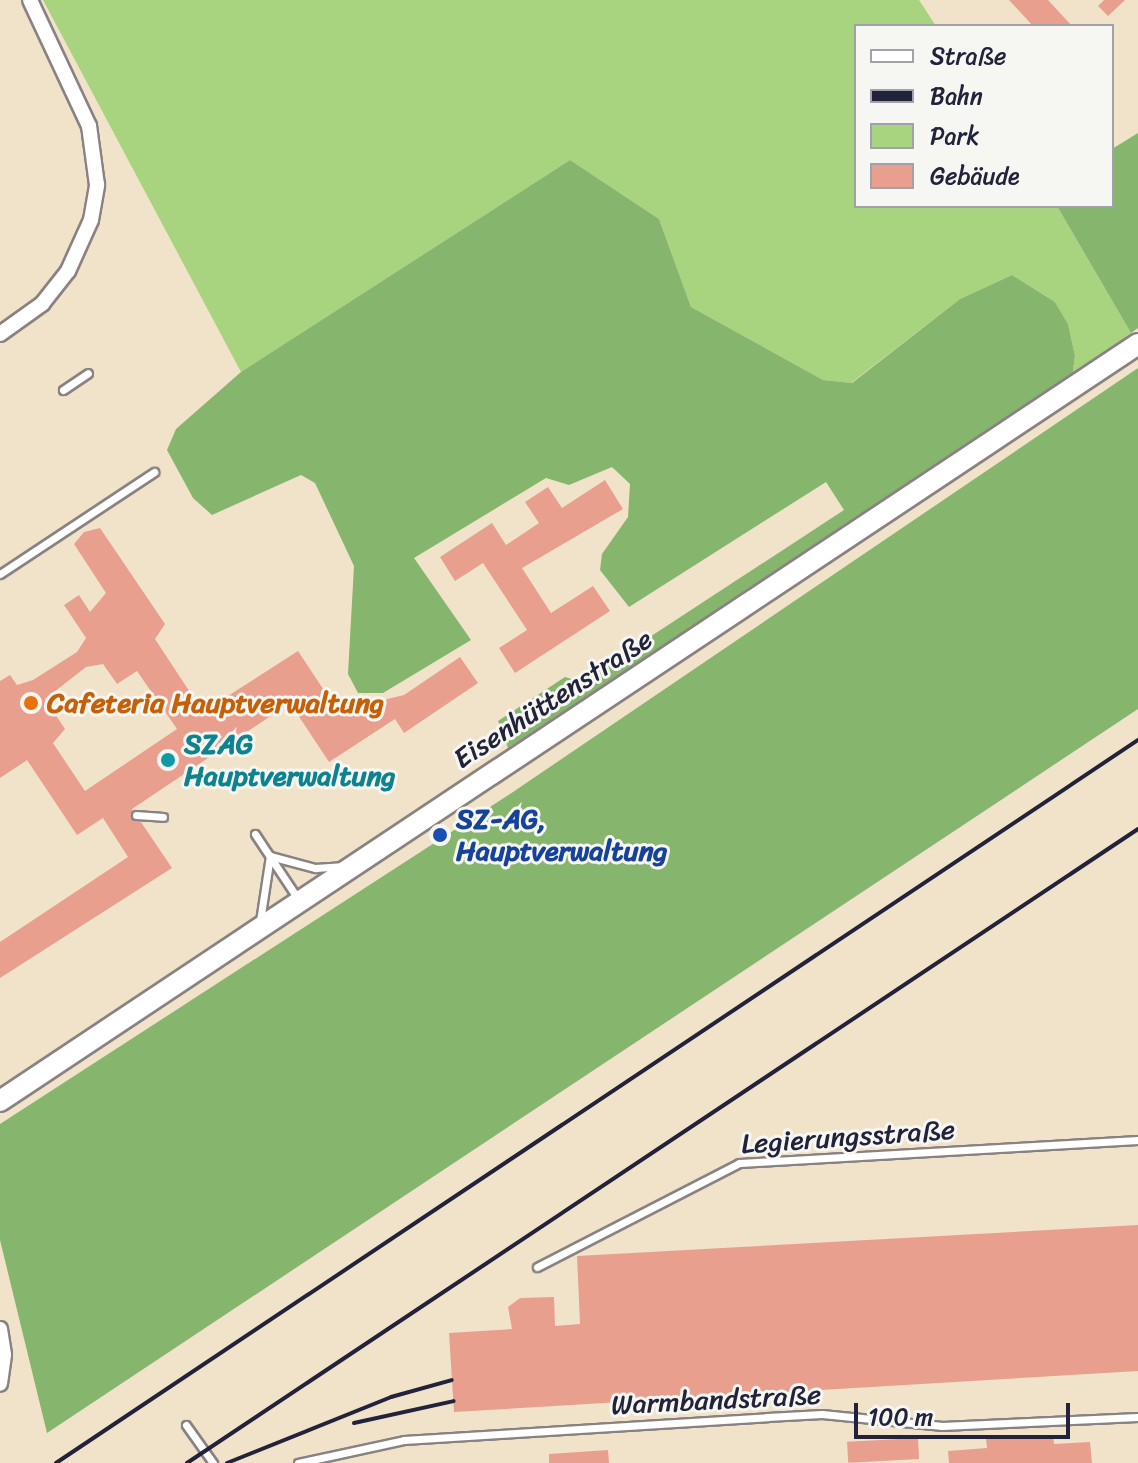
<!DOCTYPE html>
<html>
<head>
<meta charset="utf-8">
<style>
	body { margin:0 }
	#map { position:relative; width:1138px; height:1463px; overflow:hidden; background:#f1e3c9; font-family:Sriracha,sans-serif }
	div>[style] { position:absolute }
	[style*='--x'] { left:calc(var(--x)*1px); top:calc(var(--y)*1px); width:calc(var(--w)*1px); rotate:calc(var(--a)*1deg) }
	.green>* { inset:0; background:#a8d37f }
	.forest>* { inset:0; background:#86b56e }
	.building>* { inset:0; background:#e99f8e; transform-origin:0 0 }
	.roads { filter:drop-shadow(2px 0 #8a8282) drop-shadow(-2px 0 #8a8282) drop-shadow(0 2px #8a8282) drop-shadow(0 -2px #8a8282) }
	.lane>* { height:7px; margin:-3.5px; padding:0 3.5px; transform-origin:3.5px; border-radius:3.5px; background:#fff }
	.street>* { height:14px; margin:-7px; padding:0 7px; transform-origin:7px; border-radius:7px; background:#fff }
	.secondary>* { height:20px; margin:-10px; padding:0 10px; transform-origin:10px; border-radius:10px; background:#fff }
	.rail>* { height:4px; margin:-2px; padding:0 2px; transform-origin:2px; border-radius:2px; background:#22223b }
	.dots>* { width:22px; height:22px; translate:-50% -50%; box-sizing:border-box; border:4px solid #f6f6f2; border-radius:50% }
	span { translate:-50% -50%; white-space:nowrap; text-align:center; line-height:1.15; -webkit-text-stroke:6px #f6f6f2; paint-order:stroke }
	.street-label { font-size:28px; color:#22223b }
	.food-label { font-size:28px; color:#c56008; font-weight:700 }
	.left { translate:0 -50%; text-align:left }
	.culture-label { font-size:28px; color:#0d838f; font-weight:700 }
	.transit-label { font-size:28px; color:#164399; font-weight:700 }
	.legend { position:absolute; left:854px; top:24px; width:260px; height:184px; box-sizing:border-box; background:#f6f6f2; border:2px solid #a1a1a9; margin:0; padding:10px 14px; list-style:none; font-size:24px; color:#22223b }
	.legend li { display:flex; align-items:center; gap:16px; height:40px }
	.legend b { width:40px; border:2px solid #a1a1a9 }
	.scale { position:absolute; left:854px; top:1403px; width:216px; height:36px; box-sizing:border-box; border:4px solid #22223b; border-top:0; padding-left:10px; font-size:24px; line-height:28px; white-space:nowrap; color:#22223b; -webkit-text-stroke:6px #f6f6f2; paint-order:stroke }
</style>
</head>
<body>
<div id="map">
	<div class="green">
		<div style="clip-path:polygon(43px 0,919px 0,936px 26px,856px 26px,856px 206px,1057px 206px,1131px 333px,1072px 377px,1075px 356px,1068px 324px,1055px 302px,1012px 275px,960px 299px,851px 383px,823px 380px,691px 307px,659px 219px,570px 160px,241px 372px)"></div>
	</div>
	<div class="forest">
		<div style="clip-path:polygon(1138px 133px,1138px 328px,1131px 333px,1057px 206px,1112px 206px,1112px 149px)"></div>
		<div style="clip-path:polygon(570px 160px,659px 219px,691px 307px,823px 380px,852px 383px,960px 299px,1012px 275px,1055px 302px,1068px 324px,1075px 356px,1072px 377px,508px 748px,498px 721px,565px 677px,581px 682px,844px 510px,826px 482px,629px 607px,600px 570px,602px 554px,628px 517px,630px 484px,612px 467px,569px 485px,546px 478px,414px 558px,471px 640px,383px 693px,358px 693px,348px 674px,354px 566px,315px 483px,301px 475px,212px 515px,193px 498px,167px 450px,176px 429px,241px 372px)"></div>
		<div style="clip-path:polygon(1138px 368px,1138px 709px,47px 1433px,0 1240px,0 1124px,510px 794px)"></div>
	</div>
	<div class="building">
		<div style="clip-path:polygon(1009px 0,1048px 0,1072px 26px,1033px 26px)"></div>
		<div style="clip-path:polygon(1104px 0,1125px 0,1108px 16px,1098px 6px)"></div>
		<div style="clip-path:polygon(605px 480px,623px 509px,522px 568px,551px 613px,593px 586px,610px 611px,515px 673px,499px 648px,527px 630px,483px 563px,455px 581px,440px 557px,492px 523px,506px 545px,539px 523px,525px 502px,548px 487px,562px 508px)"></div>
		<div style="clip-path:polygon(evenodd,100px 528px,165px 624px,155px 639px,203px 712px,298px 651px,341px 716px,357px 705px,363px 714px,383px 700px,404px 695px,460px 657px,478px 683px,404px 733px,395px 719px,329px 762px,290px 703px,132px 809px,131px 818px,141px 822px,172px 868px,0 978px,0 942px,128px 857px,103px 818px,77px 835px,27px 760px,0 778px,0 681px,10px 675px,17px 685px,33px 680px,77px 652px,86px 638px,64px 605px,79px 595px,90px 612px,106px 593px,74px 544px,84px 532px,100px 528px,103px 664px,117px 684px,137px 671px,177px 729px,85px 791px,53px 743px,65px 729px,45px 699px,86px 667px,103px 664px)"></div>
		<div style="clip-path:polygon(1138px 1225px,1138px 1371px,454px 1412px,449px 1333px,512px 1329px,508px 1307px,520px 1298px,554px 1297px,555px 1326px,580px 1324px,577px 1256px)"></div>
		<div style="clip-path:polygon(1053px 1435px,1054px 1444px,1090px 1442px,1092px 1463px,949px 1463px,948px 1451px,987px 1448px,986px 1439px)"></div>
		<div style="left:918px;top:1438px;width:21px;height:71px;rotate:87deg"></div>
		<div style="clip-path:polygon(608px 1450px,609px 1463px,549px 1463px,549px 1454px)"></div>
	</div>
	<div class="roads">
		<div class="lane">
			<div style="--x:63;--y:390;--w:30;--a:-34"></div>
			<div style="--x:0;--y:574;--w:185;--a:-33.5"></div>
			<div style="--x:136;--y:815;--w:27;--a:4"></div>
			<div style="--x:255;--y:834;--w:78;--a:56.5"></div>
			<div style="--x:260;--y:921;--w:66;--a:-81.3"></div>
			<div style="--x:270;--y:856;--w:47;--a:14.9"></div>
			<div style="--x:315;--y:868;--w:26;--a:-4"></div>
			<div style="--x:537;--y:1267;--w:227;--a:-27.2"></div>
			<div style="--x:739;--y:1163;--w:400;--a:-3.3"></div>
			<div style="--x:186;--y:1425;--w:47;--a:54.6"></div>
			<div style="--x:298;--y:1463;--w:108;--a:-12.2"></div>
			<div style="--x:404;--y:1440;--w:364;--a:-3.6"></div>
			<div style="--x:767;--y:1417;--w:55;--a:-3.1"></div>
			<div style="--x:822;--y:1414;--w:121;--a:5.7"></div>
			<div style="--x:942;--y:1426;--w:196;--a:-2.6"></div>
		</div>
		<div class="street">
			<div style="--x:0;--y:334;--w:52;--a:-35.5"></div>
			<div style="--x:42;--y:304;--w:42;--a:-51.8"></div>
			<div style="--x:68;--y:271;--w:56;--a:-65.7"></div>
			<div style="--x:91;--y:220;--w:36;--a:-80"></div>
			<div style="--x:97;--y:185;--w:60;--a:-97.7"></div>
			<div style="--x:89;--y:126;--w:139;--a:-115.1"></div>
			<div style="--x:0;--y:1329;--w:26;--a:81"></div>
			<div style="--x:4;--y:1355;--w:29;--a:98"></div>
		</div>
		<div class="secondary">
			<div style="--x:0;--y:1101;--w:1367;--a:-33.63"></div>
		</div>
	</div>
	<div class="rail">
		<div style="--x:354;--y:1423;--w:102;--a:-12.4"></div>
		<div style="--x:56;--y:1463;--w:1301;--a:-33.75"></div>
		<div style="--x:187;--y:1463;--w:1143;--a:-33.69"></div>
		<div style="--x:227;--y:1463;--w:177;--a:-21.9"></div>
		<div style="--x:391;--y:1397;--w:63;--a:-15.6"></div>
	</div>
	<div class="dots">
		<div style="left:31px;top:703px;background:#e8710a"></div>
		<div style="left:168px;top:760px;background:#0f9aa8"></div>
		<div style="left:440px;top:835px;background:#1a4fb4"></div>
	</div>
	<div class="street-label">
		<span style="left:553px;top:699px;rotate:-33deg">Eisenhüttenstraße</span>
		<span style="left:848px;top:1137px;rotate:-4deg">Legierungsstraße</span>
		<span style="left:716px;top:1400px;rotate:-3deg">Warmbandstraße</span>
	</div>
	<div class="food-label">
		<span class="left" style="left:47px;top:703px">Cafeteria Hauptverwaltung</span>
	</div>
	<div class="culture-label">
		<span class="left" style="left:184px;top:760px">SZAG<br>Hauptverwaltung</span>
	</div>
	<div class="transit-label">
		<span class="left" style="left:456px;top:835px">SZ-AG,<br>Hauptverwaltung</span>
	</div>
	<ul class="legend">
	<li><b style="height:10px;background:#fff"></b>Straße</li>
	<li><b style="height:10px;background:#22223b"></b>Bahn</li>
	<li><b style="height:22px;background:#a8d37f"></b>Park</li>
	<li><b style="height:22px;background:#e99f8e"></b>Gebäude</li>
	</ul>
	<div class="scale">100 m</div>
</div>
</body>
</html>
